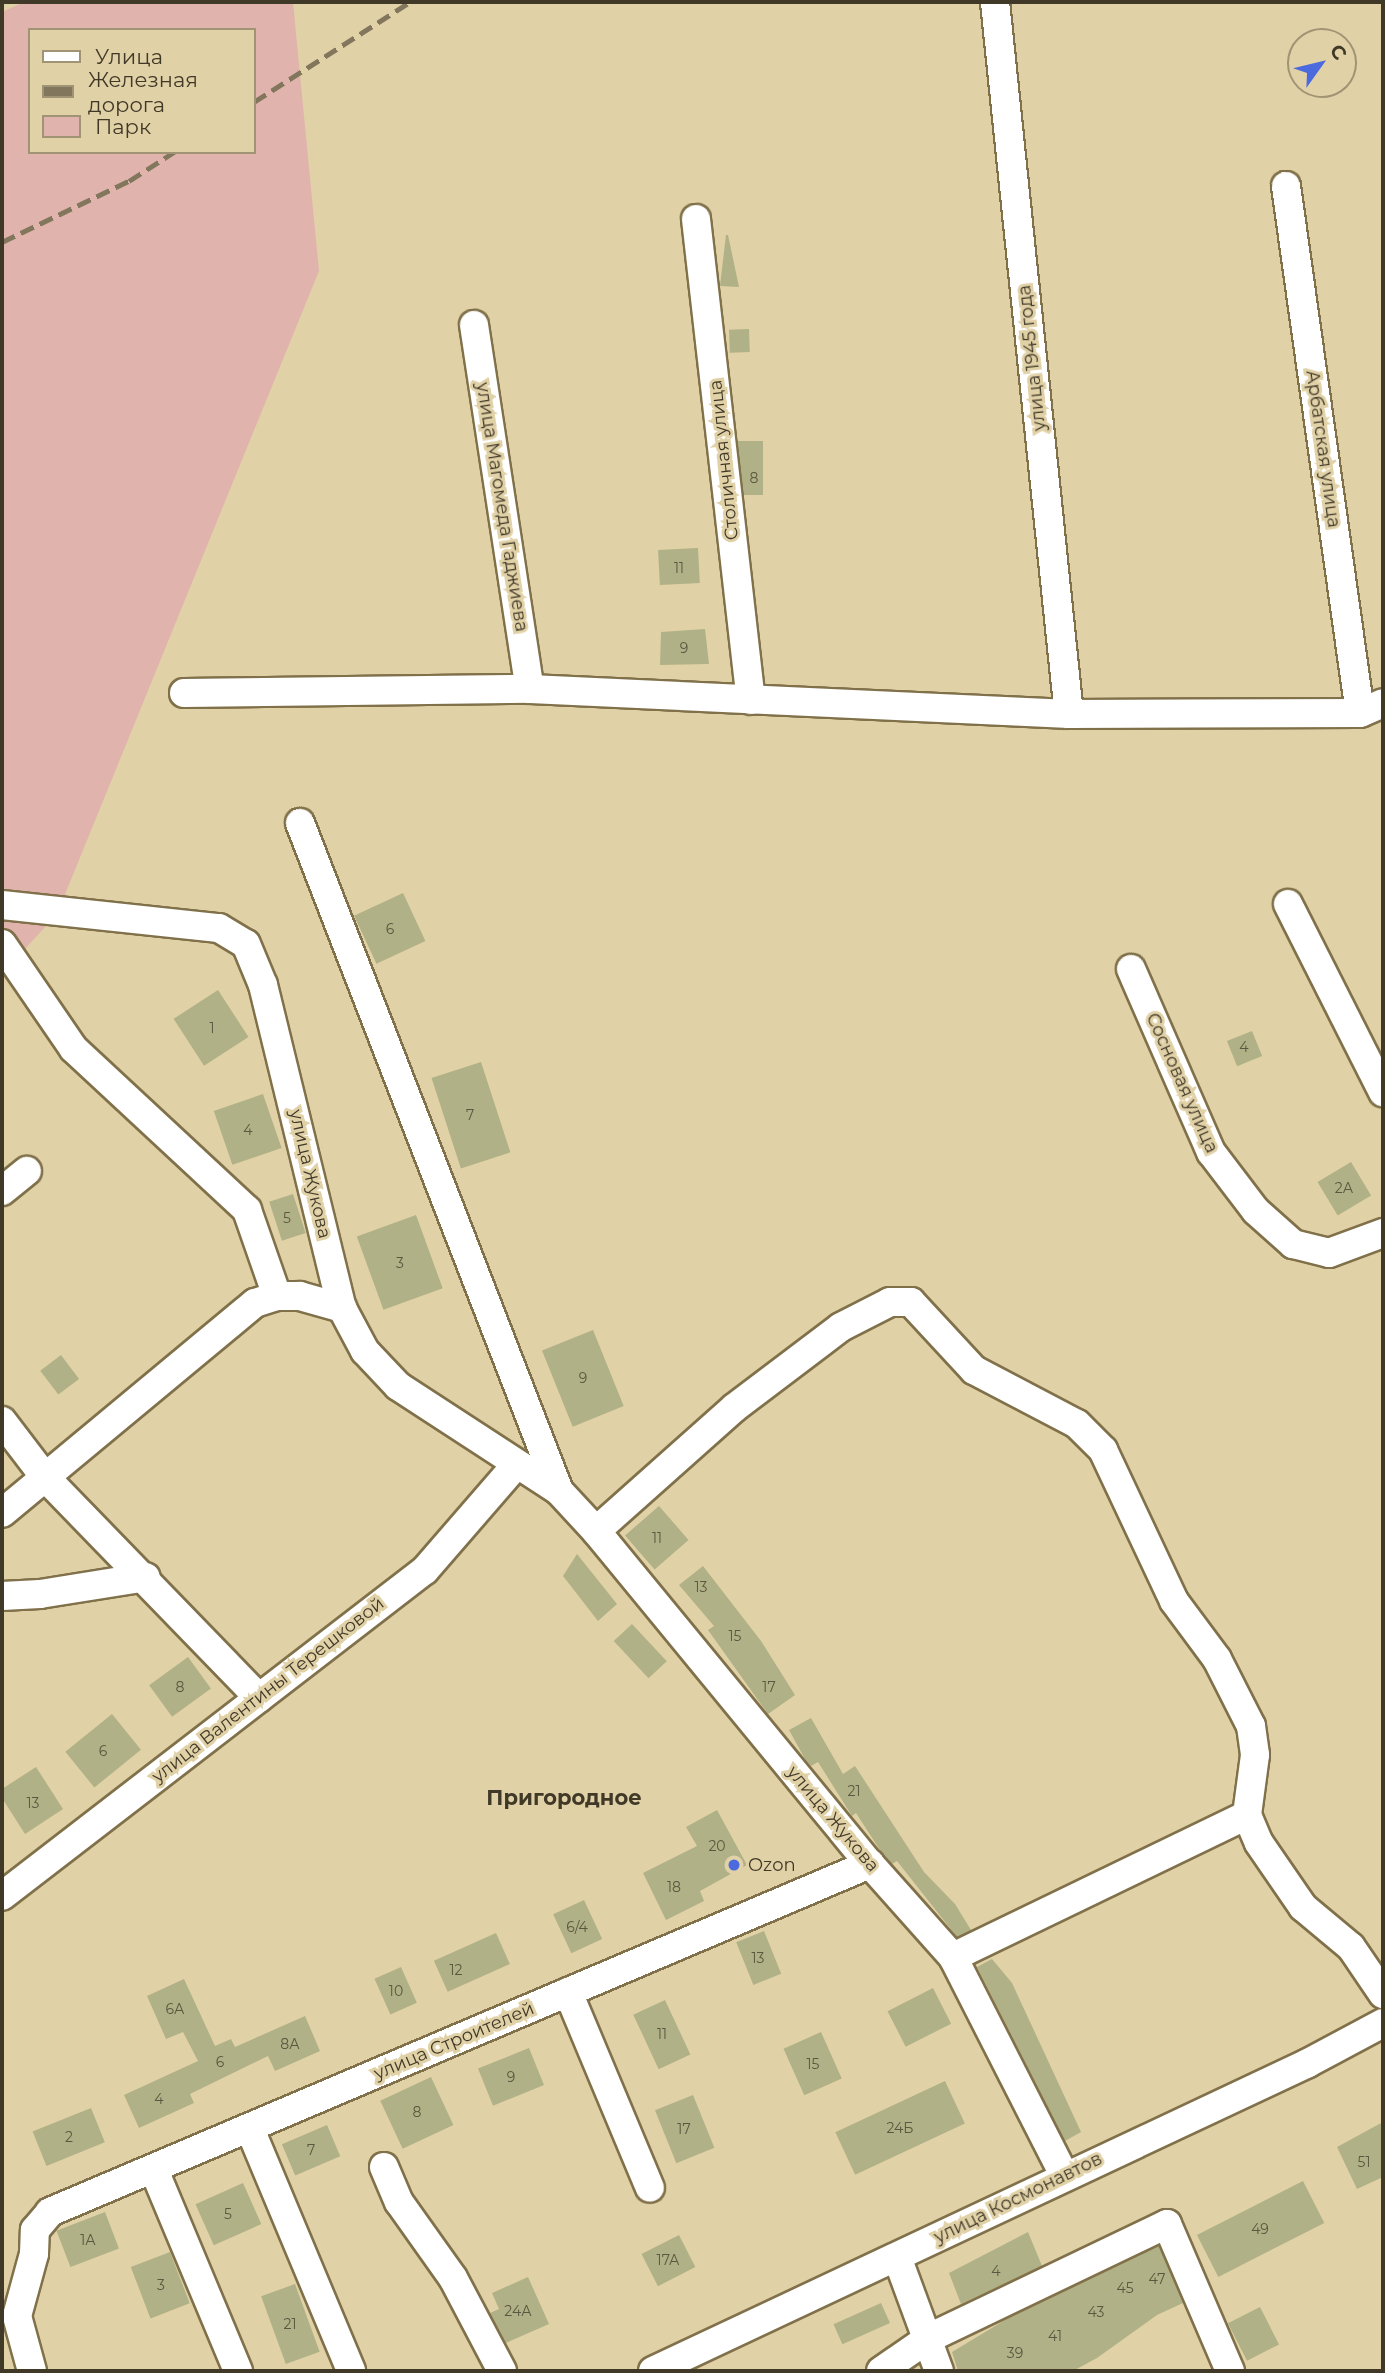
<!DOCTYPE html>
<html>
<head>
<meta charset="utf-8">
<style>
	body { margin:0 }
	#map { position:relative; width:1385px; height:2373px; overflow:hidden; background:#e1d1a7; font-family:Montserrat,sans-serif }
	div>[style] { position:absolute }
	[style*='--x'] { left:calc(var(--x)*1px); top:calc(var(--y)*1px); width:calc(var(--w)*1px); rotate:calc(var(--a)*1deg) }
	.green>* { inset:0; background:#e0b3ac }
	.building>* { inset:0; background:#b0b186; transform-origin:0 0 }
	.roads { filter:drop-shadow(2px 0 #80714a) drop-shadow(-2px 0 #80714a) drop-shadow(0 2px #80714a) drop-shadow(0 -2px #80714a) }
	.minor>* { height:28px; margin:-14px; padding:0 14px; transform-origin:14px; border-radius:14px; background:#fff }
	.rail>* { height:5px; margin-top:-2.5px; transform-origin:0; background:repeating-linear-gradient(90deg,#82775c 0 14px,transparent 0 21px) }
	.dots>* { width:19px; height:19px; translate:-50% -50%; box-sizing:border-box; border:4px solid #e1d1a7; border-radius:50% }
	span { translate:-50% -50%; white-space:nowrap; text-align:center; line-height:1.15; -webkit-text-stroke:6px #e1d1a7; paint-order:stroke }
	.number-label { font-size:14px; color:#5c5740 }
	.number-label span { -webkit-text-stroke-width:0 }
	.street-label { font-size:18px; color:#403928 }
	.poi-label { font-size:18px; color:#403928 }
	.left { translate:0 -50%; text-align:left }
	.quarter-label { font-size:21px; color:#403928; font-weight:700 }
	.frame { position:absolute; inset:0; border:4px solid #403928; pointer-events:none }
	.legend { position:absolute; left:28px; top:28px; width:228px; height:126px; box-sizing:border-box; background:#e1d1a7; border:2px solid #a19474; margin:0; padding:9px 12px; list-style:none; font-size:21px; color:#403928 }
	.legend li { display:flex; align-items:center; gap:14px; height:35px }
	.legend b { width:35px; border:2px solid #a19474 }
	.north { position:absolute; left:1287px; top:28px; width:70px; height:70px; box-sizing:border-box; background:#e1d1a7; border:2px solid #a19474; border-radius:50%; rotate:56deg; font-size:19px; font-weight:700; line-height:28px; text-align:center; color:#403928 }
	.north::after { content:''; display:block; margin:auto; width:24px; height:32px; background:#4b6ade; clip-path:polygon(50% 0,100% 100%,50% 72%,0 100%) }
</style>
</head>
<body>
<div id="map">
	<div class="green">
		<div style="clip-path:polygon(evenodd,24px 2px,293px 2px,319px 271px,57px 914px,2px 974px,2px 12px,24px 2px,30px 30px,254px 30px,254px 152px,30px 152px,30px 30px)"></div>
	</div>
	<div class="building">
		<div style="clip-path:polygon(726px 235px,728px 235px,739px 287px,720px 286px)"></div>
		<div style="left:749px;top:329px;width:23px;height:20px;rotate:88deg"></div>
		<div style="left:738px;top:441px;width:25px;height:54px"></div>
		<div style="left:698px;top:548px;width:35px;height:40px;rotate:87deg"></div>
		<div style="clip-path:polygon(705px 629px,709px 664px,660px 665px,661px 632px)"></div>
		<div style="left:403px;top:893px;width:53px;height:54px;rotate:65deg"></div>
		<div style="left:218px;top:990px;width:56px;height:53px;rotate:57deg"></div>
		<div style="left:1252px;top:1031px;width:27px;height:27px;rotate:68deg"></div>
		<div style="left:481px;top:1062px;width:95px;height:52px;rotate:72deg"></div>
		<div style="left:263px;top:1094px;width:57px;height:52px;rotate:71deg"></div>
		<div style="left:1351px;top:1162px;width:39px;height:39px;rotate:59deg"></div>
		<div style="left:293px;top:1194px;width:41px;height:25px;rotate:72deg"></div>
		<div style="left:416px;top:1215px;width:78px;height:63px;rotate:70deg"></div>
		<div style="left:593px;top:1330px;width:82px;height:55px;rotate:68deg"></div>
		<div style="left:61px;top:1355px;width:30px;height:26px;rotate:53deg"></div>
		<div style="left:659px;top:1506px;width:45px;height:45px;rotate:49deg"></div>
		<div style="clip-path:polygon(577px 1554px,617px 1604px,598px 1621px,563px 1576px)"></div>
		<div style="clip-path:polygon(703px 1566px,761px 1641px,795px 1695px,768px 1714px,708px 1630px,714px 1626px,679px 1585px)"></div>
		<div style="left:632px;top:1624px;width:51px;height:25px;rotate:47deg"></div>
		<div style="left:188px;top:1657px;width:39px;height:48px;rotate:54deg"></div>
		<div style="left:112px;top:1714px;width:46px;height:60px;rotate:51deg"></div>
		<div style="clip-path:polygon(811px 1718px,843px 1774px,855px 1766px,924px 1872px,955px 1904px,971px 1930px,957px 1937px,897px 1861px,892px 1864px,878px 1847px,856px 1813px,852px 1816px,818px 1762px,811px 1766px,805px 1759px,789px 1730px)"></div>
		<div style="clip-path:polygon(36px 1767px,63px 1809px,25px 1834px,2px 1798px,2px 1789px)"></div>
		<div style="clip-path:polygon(717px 1810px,747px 1865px,700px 1891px,704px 1901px,666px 1920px,643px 1873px,697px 1846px,686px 1827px)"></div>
		<div style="left:584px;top:1900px;width:43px;height:34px;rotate:65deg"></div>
		<div style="left:764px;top:1931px;width:46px;height:30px;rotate:68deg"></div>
		<div style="left:496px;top:1933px;width:34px;height:68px;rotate:66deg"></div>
		<div style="clip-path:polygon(992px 1959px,1012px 1983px,1081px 2132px,1065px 2141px,977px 1967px)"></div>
		<div style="left:401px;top:1967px;width:39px;height:29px;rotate:66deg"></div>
		<div style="clip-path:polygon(184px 1979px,215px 2046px,231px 2039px,235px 2047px,305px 2016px,320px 2051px,275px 2071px,268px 2056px,190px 2094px,194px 2103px,139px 2128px,124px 2095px,198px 2061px,183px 2032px,166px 2039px,147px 1996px)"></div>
		<div style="left:933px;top:1988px;width:40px;height:51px;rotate:63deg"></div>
		<div style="left:665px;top:2000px;width:60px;height:35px;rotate:65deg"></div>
		<div style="left:821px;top:2032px;width:51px;height:41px;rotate:66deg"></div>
		<div style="left:529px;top:2048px;width:40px;height:55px;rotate:68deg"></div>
		<div style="left:431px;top:2077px;width:53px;height:56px;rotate:65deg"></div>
		<div style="left:945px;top:2081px;width:47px;height:121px;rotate:65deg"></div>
		<div style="left:693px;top:2095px;width:57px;height:41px;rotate:68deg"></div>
		<div style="left:91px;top:2108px;width:37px;height:63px;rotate:68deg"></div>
		<div style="clip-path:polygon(1383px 2122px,1383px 2177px,1357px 2189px,1337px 2147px)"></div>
		<div style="left:327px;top:2125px;width:34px;height:49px;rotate:67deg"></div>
		<div style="left:1303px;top:2181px;width:47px;height:119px;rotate:63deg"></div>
		<div style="left:243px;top:2183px;width:45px;height:52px;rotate:66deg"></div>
		<div style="left:105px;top:2212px;width:39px;height:52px;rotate:69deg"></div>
		<div style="clip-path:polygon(1028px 2232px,1042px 2266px,961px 2304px,949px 2273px)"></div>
		<div style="left:679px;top:2235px;width:36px;height:42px;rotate:63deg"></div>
		<div style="clip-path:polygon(1159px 2246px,1183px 2303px,1157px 2315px,1097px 2358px,1073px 2371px,958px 2371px,952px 2352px,1010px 2317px)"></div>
		<div style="left:170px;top:2252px;width:55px;height:42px;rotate:69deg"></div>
		<div style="clip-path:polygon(528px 2277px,549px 2324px,506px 2343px,490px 2313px,499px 2309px,492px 2293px)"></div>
		<div style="left:295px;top:2284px;width:72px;height:36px;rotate:70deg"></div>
		<div style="left:881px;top:2303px;width:22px;height:52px;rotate:66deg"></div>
		<div style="left:1260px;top:2307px;width:42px;height:36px;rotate:63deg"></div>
	</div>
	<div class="roads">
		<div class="minor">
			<div style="--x:995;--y:2;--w:716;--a:84.07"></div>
			<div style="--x:1286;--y:186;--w:532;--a:82.01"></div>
			<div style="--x:696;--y:219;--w:484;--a:83.5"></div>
			<div style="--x:474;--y:325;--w:368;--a:81.3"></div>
			<div style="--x:184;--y:693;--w:346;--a:-0.7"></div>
			<div style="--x:530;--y:689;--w:540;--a:2.66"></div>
			<div style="--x:1069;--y:714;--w:291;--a:-0.2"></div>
			<div style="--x:1360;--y:713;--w:25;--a:-23"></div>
			<div style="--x:300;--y:823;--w:716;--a:68.81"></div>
			<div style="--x:1288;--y:904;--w:211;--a:63.2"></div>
			<div style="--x:2;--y:905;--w:218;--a:6.1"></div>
			<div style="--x:219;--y:928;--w:31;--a:31"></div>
			<div style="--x:246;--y:944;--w:44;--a:67.5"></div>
			<div style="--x:263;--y:985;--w:333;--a:76.3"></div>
			<div style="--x:342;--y:1308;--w:49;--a:61.9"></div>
			<div style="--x:365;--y:1351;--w:48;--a:46.7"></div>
			<div style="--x:398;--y:1386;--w:192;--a:33.1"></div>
			<div style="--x:559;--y:1491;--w:54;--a:47.2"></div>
			<div style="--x:596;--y:1531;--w:431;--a:50.6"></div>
			<div style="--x:870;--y:1864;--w:125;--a:48.3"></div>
			<div style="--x:953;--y:1957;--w:245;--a:63"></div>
			<div style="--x:2;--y:944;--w:127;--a:55.6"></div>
			<div style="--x:74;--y:1049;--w:236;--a:42.9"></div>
			<div style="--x:247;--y:1210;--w:91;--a:70.8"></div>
			<div style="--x:1131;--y:969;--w:200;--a:66.4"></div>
			<div style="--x:1211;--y:1152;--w:74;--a:52.7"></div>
			<div style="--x:1256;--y:1211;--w:50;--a:41.7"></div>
			<div style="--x:1293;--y:1244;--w:37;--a:14"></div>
			<div style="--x:1329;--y:1253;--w:58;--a:-20.3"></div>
			<div style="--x:2;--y:1191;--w:32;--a:-39"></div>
			<div style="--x:2;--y:1421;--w:69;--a:52.6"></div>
			<div style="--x:44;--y:1476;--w:309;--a:45.9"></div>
			<div style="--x:2;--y:1513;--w:329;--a:-39.7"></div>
			<div style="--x:255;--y:1303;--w:23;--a:-18"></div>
			<div style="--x:277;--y:1296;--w:23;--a:0"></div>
			<div style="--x:300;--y:1296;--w:44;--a:15.9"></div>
			<div style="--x:596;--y:1531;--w:185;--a:-41.7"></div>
			<div style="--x:734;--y:1408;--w:134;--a:-37.1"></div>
			<div style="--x:841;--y:1327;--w:55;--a:-27"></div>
			<div style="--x:890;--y:1302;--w:21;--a:0"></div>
			<div style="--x:911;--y:1302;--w:93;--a:47.2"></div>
			<div style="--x:974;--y:1370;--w:116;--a:27.7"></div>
			<div style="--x:1077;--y:1424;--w:37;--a:45"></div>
			<div style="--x:1103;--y:1450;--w:167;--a:64.8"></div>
			<div style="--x:1174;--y:1601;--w:72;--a:53.4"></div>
			<div style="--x:1217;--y:1659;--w:75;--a:63.1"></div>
			<div style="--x:1251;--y:1726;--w:29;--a:82"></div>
			<div style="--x:1255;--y:1755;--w:61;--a:97.6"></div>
			<div style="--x:1247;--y:1815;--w:30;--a:67"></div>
			<div style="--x:1259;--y:1843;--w:78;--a:55.5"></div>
			<div style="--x:1303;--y:1907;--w:62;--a:39.8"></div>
			<div style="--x:1351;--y:1947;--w:57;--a:55.8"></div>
			<div style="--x:2;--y:1596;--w:38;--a:-3"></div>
			<div style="--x:40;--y:1594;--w:107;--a:-9.1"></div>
			<div style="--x:2;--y:1896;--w:534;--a:-37.62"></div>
			<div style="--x:425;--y:1570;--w:139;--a:-49.1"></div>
			<div style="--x:953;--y:1957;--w:326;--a:-25.8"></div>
			<div style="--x:568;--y:1992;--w:212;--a:67.3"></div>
			<div style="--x:250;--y:2129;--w:262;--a:67.3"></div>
			<div style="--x:384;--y:2167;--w:38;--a:67"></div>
			<div style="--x:399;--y:2202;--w:93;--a:54.6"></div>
			<div style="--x:453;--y:2278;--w:105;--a:62.2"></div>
			<div style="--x:154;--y:2170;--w:218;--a:67.3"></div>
			<div style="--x:897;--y:2257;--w:121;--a:69.8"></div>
			<div style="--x:32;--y:2371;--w:57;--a:-105.3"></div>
			<div style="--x:17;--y:2316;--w:64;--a:-74.7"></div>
			<div style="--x:34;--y:2254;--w:24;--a:-88"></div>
			<div style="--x:35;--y:2230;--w:23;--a:-50"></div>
			<div style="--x:50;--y:2212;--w:891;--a:-23"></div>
			<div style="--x:653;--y:2371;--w:724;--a:-25.18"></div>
			<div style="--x:1308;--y:2063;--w:85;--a:-28.1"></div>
			<div style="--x:881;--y:2371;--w:58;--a:-34.5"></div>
			<div style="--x:929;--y:2338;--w:264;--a:-25.6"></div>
			<div style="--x:1167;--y:2224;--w:160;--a:66.8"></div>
		</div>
	</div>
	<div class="rail">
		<div style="--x:254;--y:102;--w:185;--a:-32.7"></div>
		<div style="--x:2;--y:242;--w:141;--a:-25.7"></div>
		<div style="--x:129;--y:181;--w:54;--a:-32.8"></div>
	</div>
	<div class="dots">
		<div style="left:734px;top:1865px;background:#4b6ade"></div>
	</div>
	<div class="number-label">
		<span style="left:754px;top:478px">8</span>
		<span style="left:679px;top:568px">11</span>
		<span style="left:684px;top:648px">9</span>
		<span style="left:390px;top:929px">6</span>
		<span style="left:212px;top:1028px">1</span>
		<span style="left:1244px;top:1047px">4</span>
		<span style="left:470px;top:1115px">7</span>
		<span style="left:248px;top:1130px">4</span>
		<span style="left:1344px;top:1188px">2А</span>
		<span style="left:287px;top:1218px">5</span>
		<span style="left:400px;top:1263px">3</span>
		<span style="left:583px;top:1378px">9</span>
		<span style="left:657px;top:1538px">11</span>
		<span style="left:701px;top:1587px">13</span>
		<span style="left:735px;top:1636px">15</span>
		<span style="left:180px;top:1687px">8</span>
		<span style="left:769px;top:1687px">17</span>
		<span style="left:103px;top:1751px">6</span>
		<span style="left:854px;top:1791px">21</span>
		<span style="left:33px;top:1803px">13</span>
		<span style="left:717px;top:1846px">20</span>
		<span style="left:674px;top:1887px">18</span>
		<span style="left:577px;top:1927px">6/4</span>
		<span style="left:758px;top:1958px">13</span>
		<span style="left:456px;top:1970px">12</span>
		<span style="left:396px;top:1991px">10</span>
		<span style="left:175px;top:2009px">6А</span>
		<span style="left:662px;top:2034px">11</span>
		<span style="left:290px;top:2044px">8А</span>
		<span style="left:220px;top:2062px">6</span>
		<span style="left:813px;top:2064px">15</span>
		<span style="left:511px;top:2077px">9</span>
		<span style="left:159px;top:2099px">4</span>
		<span style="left:417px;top:2112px">8</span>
		<span style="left:900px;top:2128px">24Б</span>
		<span style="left:684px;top:2129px">17</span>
		<span style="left:69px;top:2137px">2</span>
		<span style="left:311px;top:2150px">7</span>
		<span style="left:1364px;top:2162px">51</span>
		<span style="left:228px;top:2214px">5</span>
		<span style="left:1260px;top:2229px">49</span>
		<span style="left:88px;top:2240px">1А</span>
		<span style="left:668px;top:2260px">17А</span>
		<span style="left:996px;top:2271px">4</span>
		<span style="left:1157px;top:2279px">47</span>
		<span style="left:161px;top:2285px">3</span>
		<span style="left:1125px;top:2288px">45</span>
		<span style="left:518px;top:2311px">24А</span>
		<span style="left:1096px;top:2312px">43</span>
		<span style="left:290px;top:2324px">21</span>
		<span style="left:1055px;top:2336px">41</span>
		<span style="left:1015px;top:2353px">39</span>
	</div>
	<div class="street-label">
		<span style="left:1032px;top:358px;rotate:-96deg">улица 1945 года</span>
		<span style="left:1323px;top:449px;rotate:82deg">Арбатская улица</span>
		<span style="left:724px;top:460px;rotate:-96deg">Столичная улица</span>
		<span style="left:502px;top:507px;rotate:81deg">улица Магомеда Гаджиева</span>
		<span style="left:1182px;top:1083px;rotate:66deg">Сосновая улица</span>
		<span style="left:310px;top:1174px;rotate:77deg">улица Жукова</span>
		<span style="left:268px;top:1690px;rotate:-38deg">улица Валентины Терешковой</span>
		<span style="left:833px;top:1819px;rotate:50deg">улица Жукова</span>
		<span style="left:454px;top:2041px;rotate:-23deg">улица Строителей</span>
		<span style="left:1018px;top:2198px;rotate:-26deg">улица Космонавтов</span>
	</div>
	<div class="poi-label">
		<span class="left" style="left:748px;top:1865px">Ozon</span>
	</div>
	<div class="quarter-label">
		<span style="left:564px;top:1798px">Пригородное</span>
	</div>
	<div class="frame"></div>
	<ul class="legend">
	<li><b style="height:9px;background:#fff"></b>Улица</li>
	<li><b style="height:9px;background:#82775c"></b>Железная дорога</li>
	<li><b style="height:19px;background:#e0b3ac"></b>Парк</li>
	</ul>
	<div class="north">С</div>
</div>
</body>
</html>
